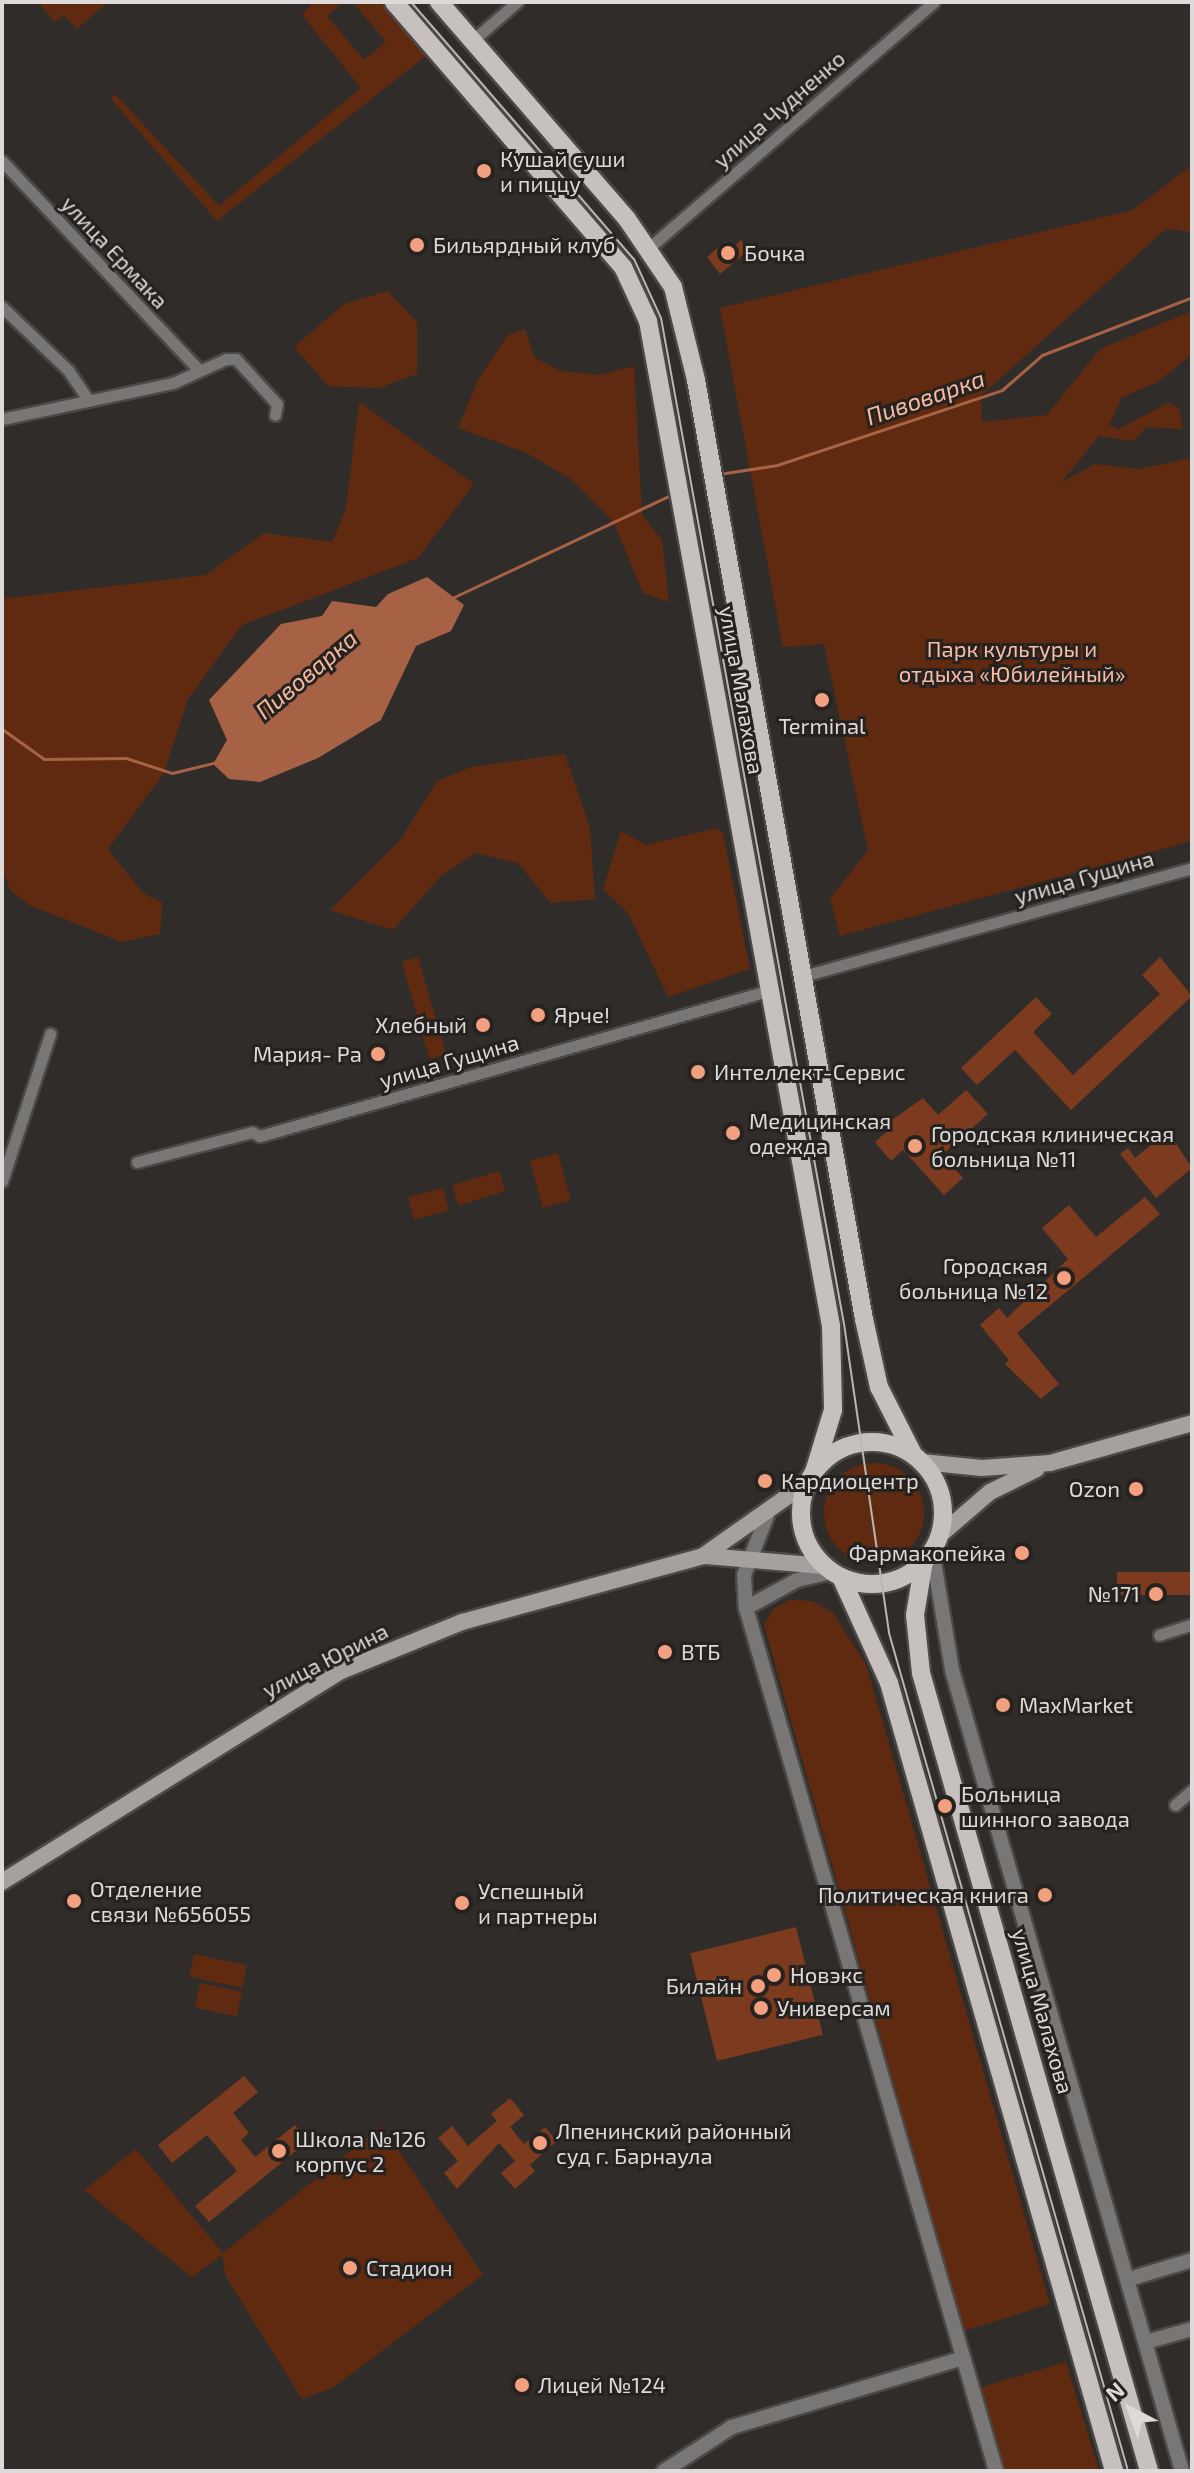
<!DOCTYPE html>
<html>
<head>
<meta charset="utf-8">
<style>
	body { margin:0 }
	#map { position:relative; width:1194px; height:2473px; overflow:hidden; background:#302c2a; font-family:"Exo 2",sans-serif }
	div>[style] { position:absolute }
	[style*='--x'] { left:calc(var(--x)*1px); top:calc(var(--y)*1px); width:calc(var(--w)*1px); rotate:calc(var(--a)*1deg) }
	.green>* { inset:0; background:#602a11; transform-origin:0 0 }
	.round { border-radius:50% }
	.water>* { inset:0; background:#a76245 }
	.stream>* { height:3px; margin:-1.5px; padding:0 1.5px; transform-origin:1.5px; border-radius:1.5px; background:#a76245 }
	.building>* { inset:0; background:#7c3b1e; transform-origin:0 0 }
	.roads { filter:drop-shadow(2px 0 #4c4846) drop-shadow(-2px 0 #4c4846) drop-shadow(0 2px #4c4846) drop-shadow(0 -2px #4c4846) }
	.minor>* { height:11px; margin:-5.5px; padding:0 5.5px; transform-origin:5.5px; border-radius:5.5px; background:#797776 }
	.tertiary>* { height:14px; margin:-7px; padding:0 7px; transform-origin:7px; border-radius:7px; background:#797776 }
	.secondary>* { height:16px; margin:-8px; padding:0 8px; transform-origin:8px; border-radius:8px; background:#a4a19f }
	.primary>* { height:18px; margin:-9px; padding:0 9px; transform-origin:9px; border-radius:9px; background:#c6c1bf }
	.primary>.ring { margin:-9px; padding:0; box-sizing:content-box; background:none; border:18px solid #c6c1bf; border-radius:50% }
	.tram>* { height:2px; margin:-1px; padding:0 1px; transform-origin:1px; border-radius:1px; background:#b9b6b5 }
	.dots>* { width:22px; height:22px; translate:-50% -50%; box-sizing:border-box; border:4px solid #262220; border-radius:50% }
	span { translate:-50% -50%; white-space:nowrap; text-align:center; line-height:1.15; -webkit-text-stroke:6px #262220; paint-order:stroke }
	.street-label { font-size:22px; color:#dddad9 }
	.poi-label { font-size:22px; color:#dddad9 }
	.left { translate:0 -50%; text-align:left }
	.right { translate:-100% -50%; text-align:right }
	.park-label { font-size:22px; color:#f9bca4 }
	.water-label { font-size:24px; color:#f6baa1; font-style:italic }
	.frame { position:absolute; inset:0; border:4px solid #dddad9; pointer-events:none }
	.north { position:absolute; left:1090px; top:2369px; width:80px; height:80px; -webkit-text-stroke:6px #262220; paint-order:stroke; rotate:319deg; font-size:22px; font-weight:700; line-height:32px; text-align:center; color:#dddad9 }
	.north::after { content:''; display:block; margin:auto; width:28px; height:36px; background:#dddad9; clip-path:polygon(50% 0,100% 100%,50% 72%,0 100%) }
</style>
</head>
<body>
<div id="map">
	<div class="green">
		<div style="clip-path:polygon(38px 2px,108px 2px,77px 29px,64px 15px,55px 22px)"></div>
		<div style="clip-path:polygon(313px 2px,343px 2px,327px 16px,364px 60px,386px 42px,353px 2px,380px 2px,426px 56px,217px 221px,111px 99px,115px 94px,219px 206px,361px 88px,302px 15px)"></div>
		<div style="clip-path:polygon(1192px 165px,1192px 232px,1166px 229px,981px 396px,982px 422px,1047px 415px,1100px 349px,1192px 311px,1192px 355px,1156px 383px,1122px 397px,1109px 425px,1119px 429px,1168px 403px,1179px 408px,1183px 429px,1147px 427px,1133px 441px,1099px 436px,1061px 483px,1094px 464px,1139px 469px,1192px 458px,1192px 841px,840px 936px,830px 899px,868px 850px,824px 644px,783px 647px,720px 308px,1133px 210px)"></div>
		<div style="clip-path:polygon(387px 291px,417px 322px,417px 374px,379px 388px,328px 386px,294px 347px,344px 304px)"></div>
		<div style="clip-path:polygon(525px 329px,534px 357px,561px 371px,599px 375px,634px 366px,642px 515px,662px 540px,669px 602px,643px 593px,614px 523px,571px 479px,525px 452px,458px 428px,478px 380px,507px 336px)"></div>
		<div style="clip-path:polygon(359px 402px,474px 484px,418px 558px,242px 625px,188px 699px,164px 773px,108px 849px,143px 893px,162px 902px,160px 934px,122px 942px,29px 905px,10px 890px,2px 867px,2px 599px,206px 575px,264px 533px,332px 542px,346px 509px)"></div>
		<div style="clip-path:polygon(565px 754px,590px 828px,595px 899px,551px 903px,518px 863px,475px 853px,441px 876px,393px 930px,330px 910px,401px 839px,437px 781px,471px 767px)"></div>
		<div style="clip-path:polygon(716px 828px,723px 833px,750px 969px,668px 997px,628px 913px,603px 889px,621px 831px,646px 845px)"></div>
		<div style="left:418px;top:957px;width:101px;height:17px;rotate:74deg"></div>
		<div style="left:558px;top:1153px;width:49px;height:29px;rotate:75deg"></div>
		<div style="left:499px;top:1171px;width:21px;height:49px;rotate:73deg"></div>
		<div style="left:443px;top:1188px;width:23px;height:36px;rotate:75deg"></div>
		<div class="round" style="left:824px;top:1463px;width:100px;height:100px"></div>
		<div style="clip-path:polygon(789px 1600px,813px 1601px,833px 1613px,866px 1664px,1050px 2304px,964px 2331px,764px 1625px,773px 1609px)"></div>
		<div style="left:194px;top:1954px;width:54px;height:23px;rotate:12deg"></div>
		<div style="left:200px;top:1983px;width:43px;height:25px;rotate:12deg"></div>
		<div style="clip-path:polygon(382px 2126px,483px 2275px,334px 2387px,302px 2399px,226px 2277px,222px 2255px,192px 2277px,84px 2190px,136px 2149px,223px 2253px)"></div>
		<div style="clip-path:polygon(1066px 2362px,1099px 2471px,1004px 2471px,979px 2388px)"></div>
	</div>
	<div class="water">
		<div style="clip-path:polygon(427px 577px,464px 605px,451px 631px,416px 646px,381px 720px,318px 758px,260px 782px,229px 779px,213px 764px,227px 740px,209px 700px,281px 624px,322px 616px,332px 601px,376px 607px,388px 594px)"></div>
	</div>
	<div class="stream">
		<div style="--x:719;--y:474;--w:59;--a:-8.8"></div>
		<div style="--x:777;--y:465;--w:237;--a:-18.4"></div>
		<div style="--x:1002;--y:390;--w:53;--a:-41.2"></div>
		<div style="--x:1042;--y:355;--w:161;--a:-21.1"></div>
		<div style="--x:454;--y:597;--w:238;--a:-25.2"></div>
		<div style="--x:2;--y:729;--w:52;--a:35.5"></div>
		<div style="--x:44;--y:759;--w:82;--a:-0.7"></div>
		<div style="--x:126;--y:758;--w:48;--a:18.1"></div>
		<div style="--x:172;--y:773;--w:46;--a:-13.7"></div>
	</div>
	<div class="building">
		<div style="clip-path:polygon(741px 240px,749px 250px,720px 274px,707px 257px,726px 241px,732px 248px)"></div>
		<div style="clip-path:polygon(1160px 957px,1192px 996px,1071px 1110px,1015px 1050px,977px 1085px,961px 1068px,1036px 997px,1052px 1014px,1033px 1032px,1073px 1075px,1160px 994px,1142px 975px)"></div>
		<div style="clip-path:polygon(966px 1090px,988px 1114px,942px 1155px,963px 1178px,944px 1195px,903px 1150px,891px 1161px,875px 1142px,893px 1126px,889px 1122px,923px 1098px,938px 1115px)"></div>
		<div style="clip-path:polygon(1168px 1131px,1192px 1168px,1156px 1198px,1120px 1154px,1128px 1148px,1135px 1158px)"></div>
		<div style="clip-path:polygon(1145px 1197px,1160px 1214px,1017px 1333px,1059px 1384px,1041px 1399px,1005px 1364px,1009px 1360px,980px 1325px,999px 1308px,1007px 1318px,1068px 1259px,1042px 1228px,1069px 1205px,1096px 1237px)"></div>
		<div style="left:1192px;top:1572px;width:23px;height:75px;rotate:90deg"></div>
		<div style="left:796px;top:1927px;width:111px;height:109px;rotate:76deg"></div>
		<div style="clip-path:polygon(244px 2076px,258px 2092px,233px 2113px,249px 2133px,241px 2140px,255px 2157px,295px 2125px,308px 2141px,209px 2222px,195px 2206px,237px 2171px,207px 2135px,172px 2163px,158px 2145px)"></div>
		<div style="clip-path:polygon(510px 2098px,524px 2115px,510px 2127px,524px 2144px,545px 2127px,557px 2141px,530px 2165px,535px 2171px,515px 2189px,501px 2173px,515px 2161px,499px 2143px,457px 2189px,444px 2173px,458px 2161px,438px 2138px,452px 2126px,468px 2146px,497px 2121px,491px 2114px)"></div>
	</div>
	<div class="roads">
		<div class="minor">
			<div style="--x:472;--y:41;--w:60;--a:-40.9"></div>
			<div style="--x:2;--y:161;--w:287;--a:46.7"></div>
			<div style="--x:650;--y:247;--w:375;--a:-40.8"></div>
			<div style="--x:2;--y:307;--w:91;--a:43.7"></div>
			<div style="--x:68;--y:370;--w:37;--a:56"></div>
			<div style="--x:2;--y:419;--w:175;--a:-11.9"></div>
			<div style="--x:173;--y:383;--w:58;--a:-24.4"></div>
			<div style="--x:226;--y:359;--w:10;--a:0"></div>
			<div style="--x:236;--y:359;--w:61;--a:47.7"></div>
			<div style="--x:277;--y:404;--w:11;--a:100"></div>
			<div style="--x:803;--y:976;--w:404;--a:-15.5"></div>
			<div style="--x:137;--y:1162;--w:119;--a:-14.6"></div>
			<div style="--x:252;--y:1132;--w:9;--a:27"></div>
			<div style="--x:260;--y:1136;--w:531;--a:-15.95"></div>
			<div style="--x:2;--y:1181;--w:155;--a:-71.9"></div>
			<div style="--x:1159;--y:1635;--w:35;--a:-18"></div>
			<div style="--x:1175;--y:1805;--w:23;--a:-41"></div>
		</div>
		<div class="tertiary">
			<div style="--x:767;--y:1516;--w:63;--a:111.3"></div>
			<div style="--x:744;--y:1575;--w:33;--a:87"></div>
			<div style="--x:746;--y:1608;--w:898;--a:73.84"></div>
			<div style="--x:932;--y:1550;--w:122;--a:80.5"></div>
			<div style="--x:952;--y:1670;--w:833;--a:73.98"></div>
			<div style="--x:746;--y:1608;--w:58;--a:-28.8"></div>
			<div style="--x:797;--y:1580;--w:37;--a:-13"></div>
			<div style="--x:1129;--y:2279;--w:66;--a:-16.8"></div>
			<div style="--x:1146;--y:2342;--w:48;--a:-15.8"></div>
			<div style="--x:664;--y:2471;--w:81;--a:-32.9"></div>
			<div style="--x:732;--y:2427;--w:241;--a:-16.6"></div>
		</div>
		<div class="secondary">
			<div style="--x:922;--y:1462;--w:60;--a:5.7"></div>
			<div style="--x:982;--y:1468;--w:68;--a:-4.2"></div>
			<div style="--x:1050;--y:1463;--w:148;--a:-15.7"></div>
			<div style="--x:939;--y:1536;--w:67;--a:-40.8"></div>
			<div style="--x:990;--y:1492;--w:52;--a:-26.1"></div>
			<div style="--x:705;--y:1556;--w:120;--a:4.8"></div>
			<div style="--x:2;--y:1882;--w:399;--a:-31.9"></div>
			<div style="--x:341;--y:1671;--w:131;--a:-22"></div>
			<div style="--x:462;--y:1622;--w:250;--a:-15.3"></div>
			<div style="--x:703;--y:1556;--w:128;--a:-35.2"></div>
		</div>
		<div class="primary">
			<div style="--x:394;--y:2;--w:350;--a:49.2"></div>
			<div style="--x:623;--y:267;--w:60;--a:65.2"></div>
			<div style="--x:648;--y:321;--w:1022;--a:79.68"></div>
			<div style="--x:831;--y:1326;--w:84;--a:88.6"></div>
			<div style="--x:833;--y:1410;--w:65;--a:107"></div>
			<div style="--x:439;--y:2;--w:287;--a:49.1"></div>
			<div style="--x:627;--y:219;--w:82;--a:55.9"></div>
			<div style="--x:673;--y:287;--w:96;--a:76.1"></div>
			<div style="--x:696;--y:380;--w:954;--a:79.86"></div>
			<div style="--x:864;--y:1319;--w:70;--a:77.6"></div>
			<div style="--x:879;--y:1387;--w:75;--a:63.1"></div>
			<div class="ring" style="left:801px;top:1442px;width:124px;height:124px"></div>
			<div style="--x:924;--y:1561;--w:55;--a:99.5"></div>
			<div style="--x:915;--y:1615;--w:58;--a:84.1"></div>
			<div style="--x:921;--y:1673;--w:830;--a:74.05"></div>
			<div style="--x:841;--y:1577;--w:116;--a:65.6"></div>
			<div style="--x:889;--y:1683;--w:819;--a:74.06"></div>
		</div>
	</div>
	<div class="tram">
		<div style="--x:411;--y:2;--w:340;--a:49.1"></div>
		<div style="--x:634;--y:259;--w:65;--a:65.4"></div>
		<div style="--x:661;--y:318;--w:1023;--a:79.69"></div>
		<div style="--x:844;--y:1324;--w:312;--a:81.7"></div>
		<div style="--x:889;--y:1633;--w:871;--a:74.08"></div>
	</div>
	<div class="dots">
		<div style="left:484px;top:171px;background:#f2a07f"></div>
		<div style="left:417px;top:245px;background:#f2a07f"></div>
		<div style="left:728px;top:253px;background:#f2a07f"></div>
		<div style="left:822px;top:700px;background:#f2a07f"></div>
		<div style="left:538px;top:1015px;background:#f2a07f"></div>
		<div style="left:483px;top:1025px;background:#f2a07f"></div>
		<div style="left:378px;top:1054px;background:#f2a07f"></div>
		<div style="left:698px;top:1072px;background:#f2a07f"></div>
		<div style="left:733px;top:1133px;background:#f2a07f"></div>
		<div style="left:915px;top:1146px;background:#f2a07f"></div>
		<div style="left:1064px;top:1278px;background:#f2a07f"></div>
		<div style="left:765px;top:1481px;background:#f2a07f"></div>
		<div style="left:1136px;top:1489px;background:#f2a07f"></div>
		<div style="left:1022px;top:1553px;background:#f2a07f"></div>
		<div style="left:1156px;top:1594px;background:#f2a07f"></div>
		<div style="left:665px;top:1652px;background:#f2a07f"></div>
		<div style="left:1003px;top:1705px;background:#f2a07f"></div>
		<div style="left:945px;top:1806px;background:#f2a07f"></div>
		<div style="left:1045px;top:1895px;background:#f2a07f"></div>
		<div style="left:74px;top:1901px;background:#f2a07f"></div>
		<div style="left:462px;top:1903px;background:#f2a07f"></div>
		<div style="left:774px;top:1975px;background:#f2a07f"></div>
		<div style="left:758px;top:1986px;background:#f2a07f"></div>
		<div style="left:761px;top:2008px;background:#f2a07f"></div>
		<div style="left:540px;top:2143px;background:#f2a07f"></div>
		<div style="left:279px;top:2151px;background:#f2a07f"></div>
		<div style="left:350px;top:2268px;background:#f2a07f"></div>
		<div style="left:522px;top:2385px;background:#f2a07f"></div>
	</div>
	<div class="street-label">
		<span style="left:779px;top:109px;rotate:-41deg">улица Чудненко</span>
		<span style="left:115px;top:252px;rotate:47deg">улица Ермака</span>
		<span style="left:742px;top:690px;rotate:80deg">улица Малахова</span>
		<span style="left:1084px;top:877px;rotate:-16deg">улица Гущина</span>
		<span style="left:449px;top:1061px;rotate:-16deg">улица Гущина</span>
		<span style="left:325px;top:1660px;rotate:-27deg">улица Юрина</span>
		<span style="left:1043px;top:2011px;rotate:74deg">улица Малахова</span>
	</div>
	<div class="poi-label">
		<span class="left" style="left:500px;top:171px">Кушай суши<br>и пиццу</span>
		<span class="left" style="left:433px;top:245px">Бильярдный клуб</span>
		<span class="left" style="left:744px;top:253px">Бочка</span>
		<span style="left:822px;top:726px">Terminal</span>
		<span class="left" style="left:554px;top:1015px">Ярче!</span>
		<span class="right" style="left:467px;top:1025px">Хлебный</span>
		<span class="right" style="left:362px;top:1054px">Мария- Ра</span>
		<span class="left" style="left:714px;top:1072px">Интеллект-Сервис</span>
		<span class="left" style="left:749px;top:1133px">Медицинская<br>одежда</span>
		<span class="left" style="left:931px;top:1146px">Городская клиническая<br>больница №11</span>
		<span class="right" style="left:1048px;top:1278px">Городская<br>больница №12</span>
		<span class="left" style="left:781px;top:1481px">Кардиоцентр</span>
		<span class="right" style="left:1120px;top:1489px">Ozon</span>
		<span class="right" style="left:1006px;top:1553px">Фармакопейка</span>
		<span class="right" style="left:1140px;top:1594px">№171</span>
		<span class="left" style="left:681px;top:1652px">ВТБ</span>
		<span class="left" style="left:1019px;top:1705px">MaxMarket</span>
		<span class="left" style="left:961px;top:1806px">Больница<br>шинного завода</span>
		<span class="left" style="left:90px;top:1901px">Отделение<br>связи №656055</span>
		<span class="left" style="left:478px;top:1903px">Успешный<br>и партнеры</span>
		<span class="right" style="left:1029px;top:1895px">Политическая книга</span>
		<span class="left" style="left:790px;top:1975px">Новэкс</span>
		<span class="right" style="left:742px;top:1986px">Билайн</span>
		<span class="left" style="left:777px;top:2008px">Универсам</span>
		<span class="left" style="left:556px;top:2143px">Лпенинский районный<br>суд г. Барнаула</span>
		<span class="left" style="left:295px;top:2151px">Школа №126<br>корпус 2</span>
		<span class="left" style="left:366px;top:2268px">Стадион</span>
		<span class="left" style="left:538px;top:2385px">Лицей №124</span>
	</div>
	<div class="park-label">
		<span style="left:1012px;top:661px">Парк культуры и<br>отдыха «Юбилейный»</span>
	</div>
	<div class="water-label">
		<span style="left:925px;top:397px;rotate:-19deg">Пивоварка</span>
		<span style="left:306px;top:674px;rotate:-40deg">Пивоварка</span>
	</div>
	<div class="frame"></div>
	<div class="north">N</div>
</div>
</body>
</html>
